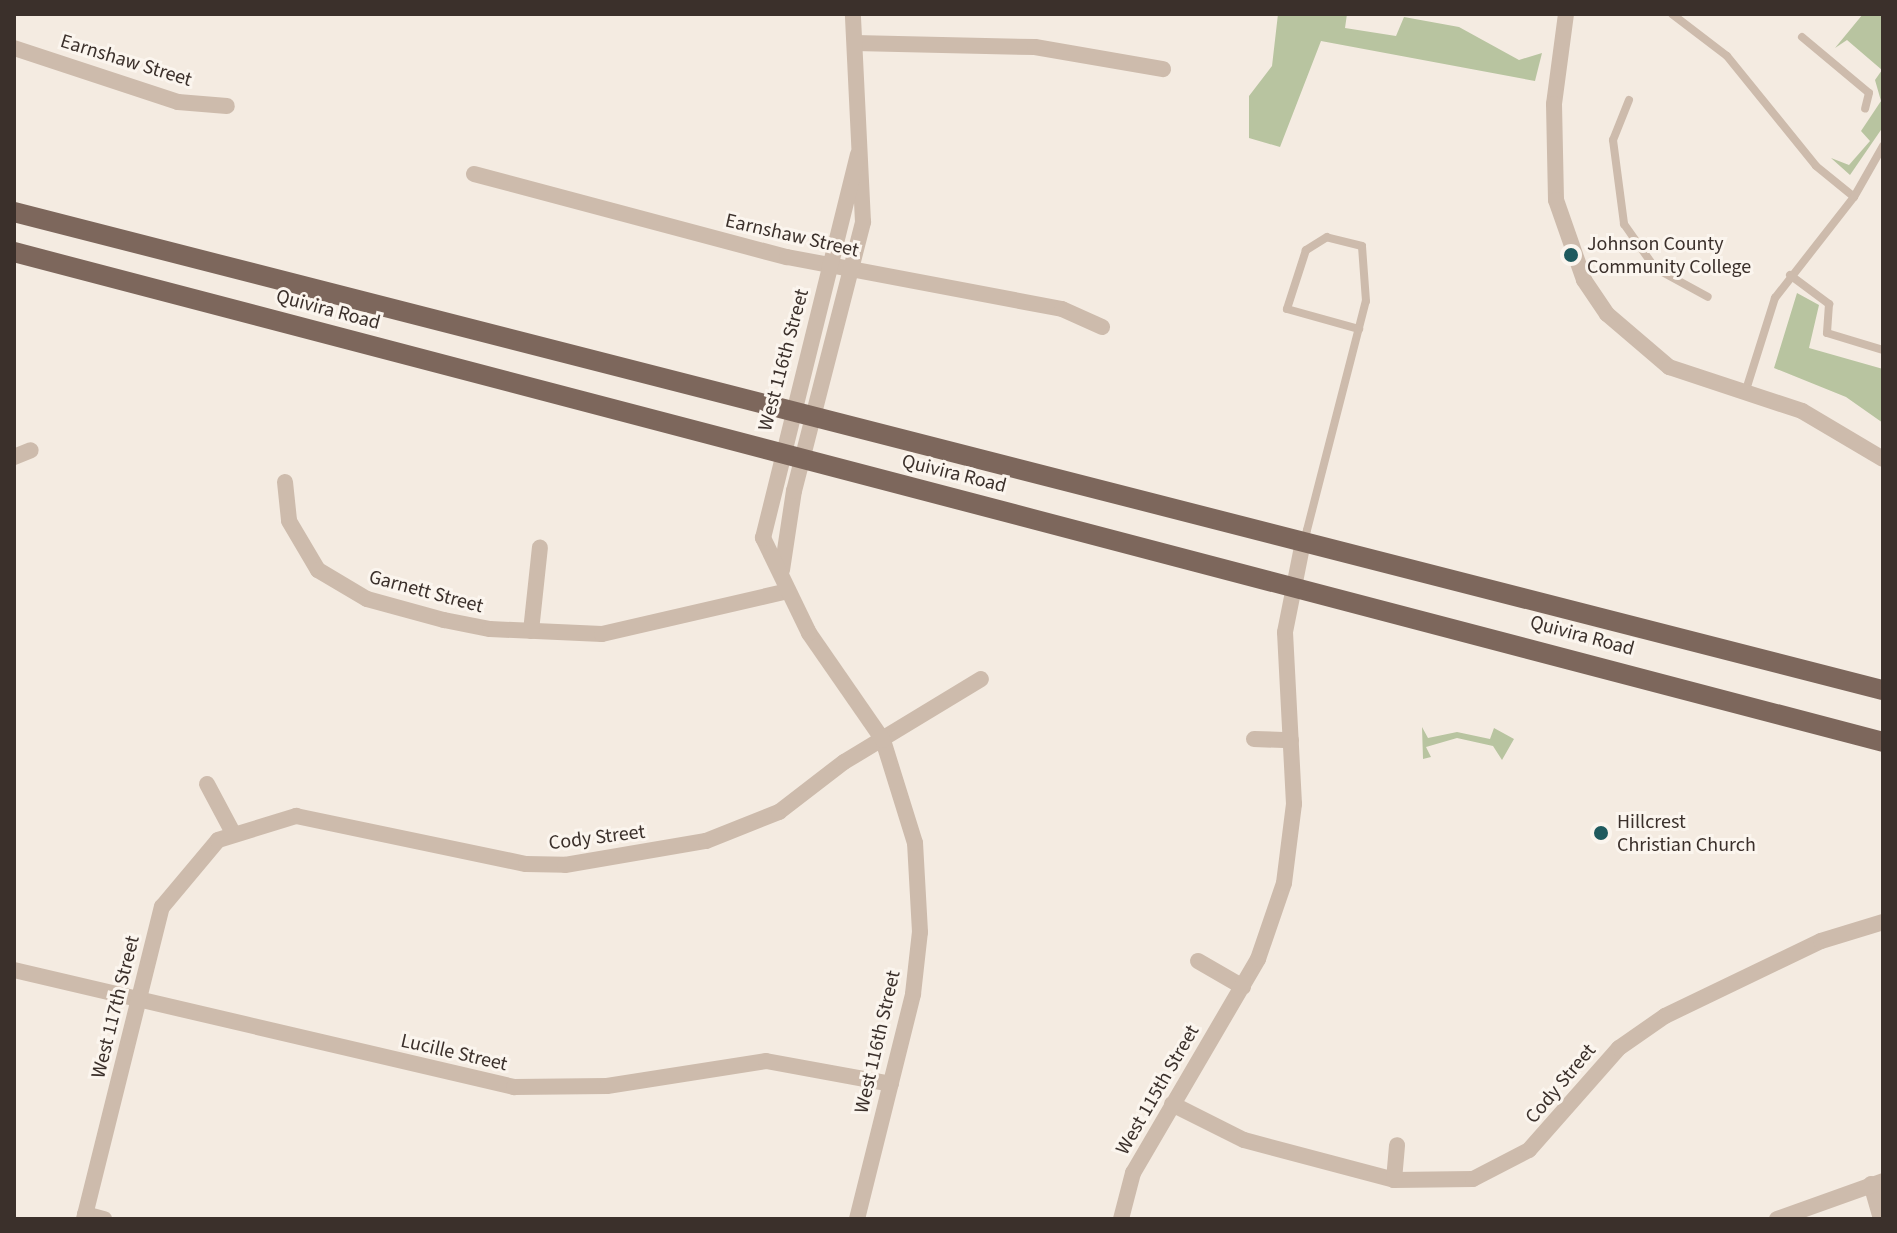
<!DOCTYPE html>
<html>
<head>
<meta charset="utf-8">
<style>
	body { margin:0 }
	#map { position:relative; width:1897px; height:1233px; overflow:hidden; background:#f4ebe1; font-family:"Source Sans 3",sans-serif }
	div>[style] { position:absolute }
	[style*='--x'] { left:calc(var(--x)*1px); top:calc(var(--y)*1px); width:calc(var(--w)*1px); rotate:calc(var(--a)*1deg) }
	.green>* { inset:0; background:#b8c4a0 }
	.lane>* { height:8px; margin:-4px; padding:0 4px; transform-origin:4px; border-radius:4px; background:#cdbbac }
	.street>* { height:16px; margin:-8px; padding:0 8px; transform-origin:8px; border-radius:8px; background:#cdbbac }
	.primary>* { height:20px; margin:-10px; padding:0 10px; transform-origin:10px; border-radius:10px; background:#7d675c }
	.dots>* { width:22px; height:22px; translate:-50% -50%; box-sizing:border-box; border:4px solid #fbf5ee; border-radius:50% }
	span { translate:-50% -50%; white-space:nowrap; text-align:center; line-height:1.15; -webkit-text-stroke:6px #fbf5ee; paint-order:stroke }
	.street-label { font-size:20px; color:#3b302b }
	.poi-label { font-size:20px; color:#3b302b }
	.left { translate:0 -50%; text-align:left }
	.frame { position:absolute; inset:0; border:16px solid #3b302b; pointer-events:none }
</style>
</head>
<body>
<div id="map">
	<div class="green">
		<div style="clip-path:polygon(1278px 14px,1347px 14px,1345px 28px,1396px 36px,1404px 17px,1459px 27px,1519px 60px,1542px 53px,1535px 81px,1321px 41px,1280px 147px,1249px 138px,1249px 96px,1272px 66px)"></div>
		<div style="clip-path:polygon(1863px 14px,1883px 14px,1883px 127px,1850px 175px,1831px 158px,1849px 165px,1870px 141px,1861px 131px,1881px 101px,1875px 80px,1882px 70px,1847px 40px,1835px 48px)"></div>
		<div style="clip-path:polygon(1797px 293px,1819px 305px,1809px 348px,1883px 369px,1883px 423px,1846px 397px,1774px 368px)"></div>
		<div style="clip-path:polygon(1494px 728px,1514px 739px,1502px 760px,1493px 746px,1457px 738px,1426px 747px,1431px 757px,1423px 759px,1422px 727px,1428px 738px,1457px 732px,1490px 739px)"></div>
	</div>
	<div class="lane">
		<div style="--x:1672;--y:14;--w:69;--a:37.4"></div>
		<div style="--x:1727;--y:56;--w:141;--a:51"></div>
		<div style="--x:1816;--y:166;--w:49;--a:39.2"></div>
		<div style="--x:1802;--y:37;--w:87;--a:39.9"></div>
		<div style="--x:1869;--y:93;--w:16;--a:104"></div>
		<div style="--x:1629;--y:100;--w:43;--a:111.8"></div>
		<div style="--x:1613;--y:140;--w:85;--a:82.5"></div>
		<div style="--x:1624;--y:224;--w:54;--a:54.8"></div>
		<div style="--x:1655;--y:268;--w:60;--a:28.7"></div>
		<div style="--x:1790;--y:275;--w:49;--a:36.6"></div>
		<div style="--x:1829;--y:304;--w:29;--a:94"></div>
		<div style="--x:1827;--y:333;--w:59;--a:16.9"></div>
		<div style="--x:1745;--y:393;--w:100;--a:-72.5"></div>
		<div style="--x:1775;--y:298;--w:128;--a:-52"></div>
		<div style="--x:1854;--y:197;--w:59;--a:-60.4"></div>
		<div style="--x:1304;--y:542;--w:12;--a:-76"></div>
		<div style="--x:1307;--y:530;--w:236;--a:-75.6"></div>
		<div style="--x:1366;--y:301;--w:55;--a:-94.2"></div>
		<div style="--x:1362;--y:246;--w:36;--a:-166"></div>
		<div style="--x:1327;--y:237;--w:25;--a:148"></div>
		<div style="--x:1306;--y:250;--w:62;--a:107.9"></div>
		<div style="--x:1287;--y:309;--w:75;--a:15.5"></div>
	</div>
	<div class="street">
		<div style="--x:1566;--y:14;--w:91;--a:97.6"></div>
		<div style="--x:1554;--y:104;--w:96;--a:88.8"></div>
		<div style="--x:1556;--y:200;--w:85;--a:70.7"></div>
		<div style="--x:1584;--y:280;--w:41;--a:55.9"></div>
		<div style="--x:1607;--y:314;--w:82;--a:40.5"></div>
		<div style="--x:1669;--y:367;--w:140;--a:18.3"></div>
		<div style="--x:1802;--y:411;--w:94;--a:30.7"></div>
		<div style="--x:855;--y:43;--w:180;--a:1.3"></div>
		<div style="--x:1035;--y:47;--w:130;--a:9.8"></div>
		<div style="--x:14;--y:48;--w:173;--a:18.2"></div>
		<div style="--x:178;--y:102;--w:49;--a:4.7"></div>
		<div style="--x:474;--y:174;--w:324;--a:14.9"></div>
		<div style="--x:787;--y:257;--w:280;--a:10.7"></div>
		<div style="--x:1062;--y:309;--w:44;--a:24.2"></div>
		<div style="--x:14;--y:457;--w:18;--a:-22"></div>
		<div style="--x:285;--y:482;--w:39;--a:84"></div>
		<div style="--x:289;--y:521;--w:57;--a:59.4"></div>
		<div style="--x:318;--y:570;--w:57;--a:30.6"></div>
		<div style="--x:367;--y:599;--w:80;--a:15.3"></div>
		<div style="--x:444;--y:620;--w:47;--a:11.1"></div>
		<div style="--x:490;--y:629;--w:112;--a:2.6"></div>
		<div style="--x:602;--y:634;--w:191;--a:-13"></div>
		<div style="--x:782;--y:570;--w:80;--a:-81.4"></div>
		<div style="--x:794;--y:491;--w:278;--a:-75.6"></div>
		<div style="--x:863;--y:222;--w:208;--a:-92.8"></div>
		<div style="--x:531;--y:631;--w:84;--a:-83.9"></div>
		<div style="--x:1254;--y:739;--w:37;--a:2"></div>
		<div style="--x:207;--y:784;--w:55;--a:62"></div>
		<div style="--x:1198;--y:961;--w:52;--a:30"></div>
		<div style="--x:14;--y:970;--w:514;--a:13.17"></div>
		<div style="--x:514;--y:1087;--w:93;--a:-0.6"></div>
		<div style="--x:607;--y:1086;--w:161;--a:-8.9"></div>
		<div style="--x:766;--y:1061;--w:127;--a:10.4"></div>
		<div style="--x:1172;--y:1104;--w:80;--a:26.6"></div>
		<div style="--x:1244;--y:1140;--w:155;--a:14.9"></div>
		<div style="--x:1394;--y:1180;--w:79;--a:-0.7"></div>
		<div style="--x:1473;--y:1179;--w:63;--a:-27.4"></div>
		<div style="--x:1529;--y:1150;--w:136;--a:-48.6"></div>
		<div style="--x:1619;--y:1048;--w:56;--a:-34.8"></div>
		<div style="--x:1665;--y:1016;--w:173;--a:-25.7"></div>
		<div style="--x:1821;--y:941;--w:65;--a:-17"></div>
		<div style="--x:1394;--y:1180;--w:35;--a:-85"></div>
		<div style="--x:1871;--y:1184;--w:36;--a:74"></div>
		<div style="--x:85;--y:1214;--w:20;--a:15"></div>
		<div style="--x:84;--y:1219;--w:322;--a:-76"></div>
		<div style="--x:162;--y:907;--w:87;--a:-50.1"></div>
		<div style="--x:218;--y:840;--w:82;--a:-17.1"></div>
		<div style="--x:296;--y:816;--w:235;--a:11.8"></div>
		<div style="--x:526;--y:864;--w:39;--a:1"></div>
		<div style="--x:565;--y:865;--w:143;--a:-9.7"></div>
		<div style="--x:706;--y:841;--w:79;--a:-21.7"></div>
		<div style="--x:779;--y:812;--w:82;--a:-37.6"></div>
		<div style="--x:844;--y:762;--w:160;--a:-31.2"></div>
		<div style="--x:857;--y:1219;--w:232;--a:-76"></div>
		<div style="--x:913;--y:994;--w:62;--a:-83.6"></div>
		<div style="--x:920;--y:932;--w:89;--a:-93.2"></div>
		<div style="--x:915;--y:843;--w:108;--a:-107.3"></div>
		<div style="--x:883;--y:740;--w:130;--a:-124.7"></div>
		<div style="--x:809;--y:633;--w:106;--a:-115.8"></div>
		<div style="--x:763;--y:538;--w:395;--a:-76.1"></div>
		<div style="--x:1121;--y:1219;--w:48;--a:-75.4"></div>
		<div style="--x:1133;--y:1173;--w:248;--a:-59.7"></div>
		<div style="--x:1258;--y:959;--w:80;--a:-71.1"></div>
		<div style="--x:1284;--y:883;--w:80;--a:-82.8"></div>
		<div style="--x:1294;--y:804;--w:172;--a:-93"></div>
		<div style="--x:1285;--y:632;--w:87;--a:-78.7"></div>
		<div style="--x:1777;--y:1219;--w:113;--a:-19.7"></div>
	</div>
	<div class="primary">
		<div style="--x:14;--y:212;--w:1929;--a:14.35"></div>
		<div style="--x:14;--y:252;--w:1932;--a:14.69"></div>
	</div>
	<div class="dots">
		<div style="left:1571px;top:255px;background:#1f5a5e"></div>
		<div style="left:1601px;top:833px;background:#1f5a5e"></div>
	</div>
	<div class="street-label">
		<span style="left:126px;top:61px;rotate:17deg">Earnshaw Street</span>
		<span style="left:792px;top:236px;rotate:13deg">Earnshaw Street</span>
		<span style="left:328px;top:310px;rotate:15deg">Quivira Road</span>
		<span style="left:784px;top:360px;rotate:-75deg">West 116th Street</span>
		<span style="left:954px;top:474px;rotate:14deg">Quivira Road</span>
		<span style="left:426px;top:592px;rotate:15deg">Garnett Street</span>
		<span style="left:1582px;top:636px;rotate:15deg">Quivira Road</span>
		<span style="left:597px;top:838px;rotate:-7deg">Cody Street</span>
		<span style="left:116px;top:1007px;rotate:-76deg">West 117th Street</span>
		<span style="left:878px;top:1042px;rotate:-77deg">West 116th Street</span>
		<span style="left:454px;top:1053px;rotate:13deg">Lucille Street</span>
		<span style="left:1561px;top:1084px;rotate:-50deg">Cody Street</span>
		<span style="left:1158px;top:1090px;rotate:-60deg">West 115th Street</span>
	</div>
	<div class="poi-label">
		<span class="left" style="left:1587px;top:256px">Johnson County<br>Community College</span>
		<span class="left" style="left:1617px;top:834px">Hillcrest<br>Christian Church</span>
	</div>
	<div class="frame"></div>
</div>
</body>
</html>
